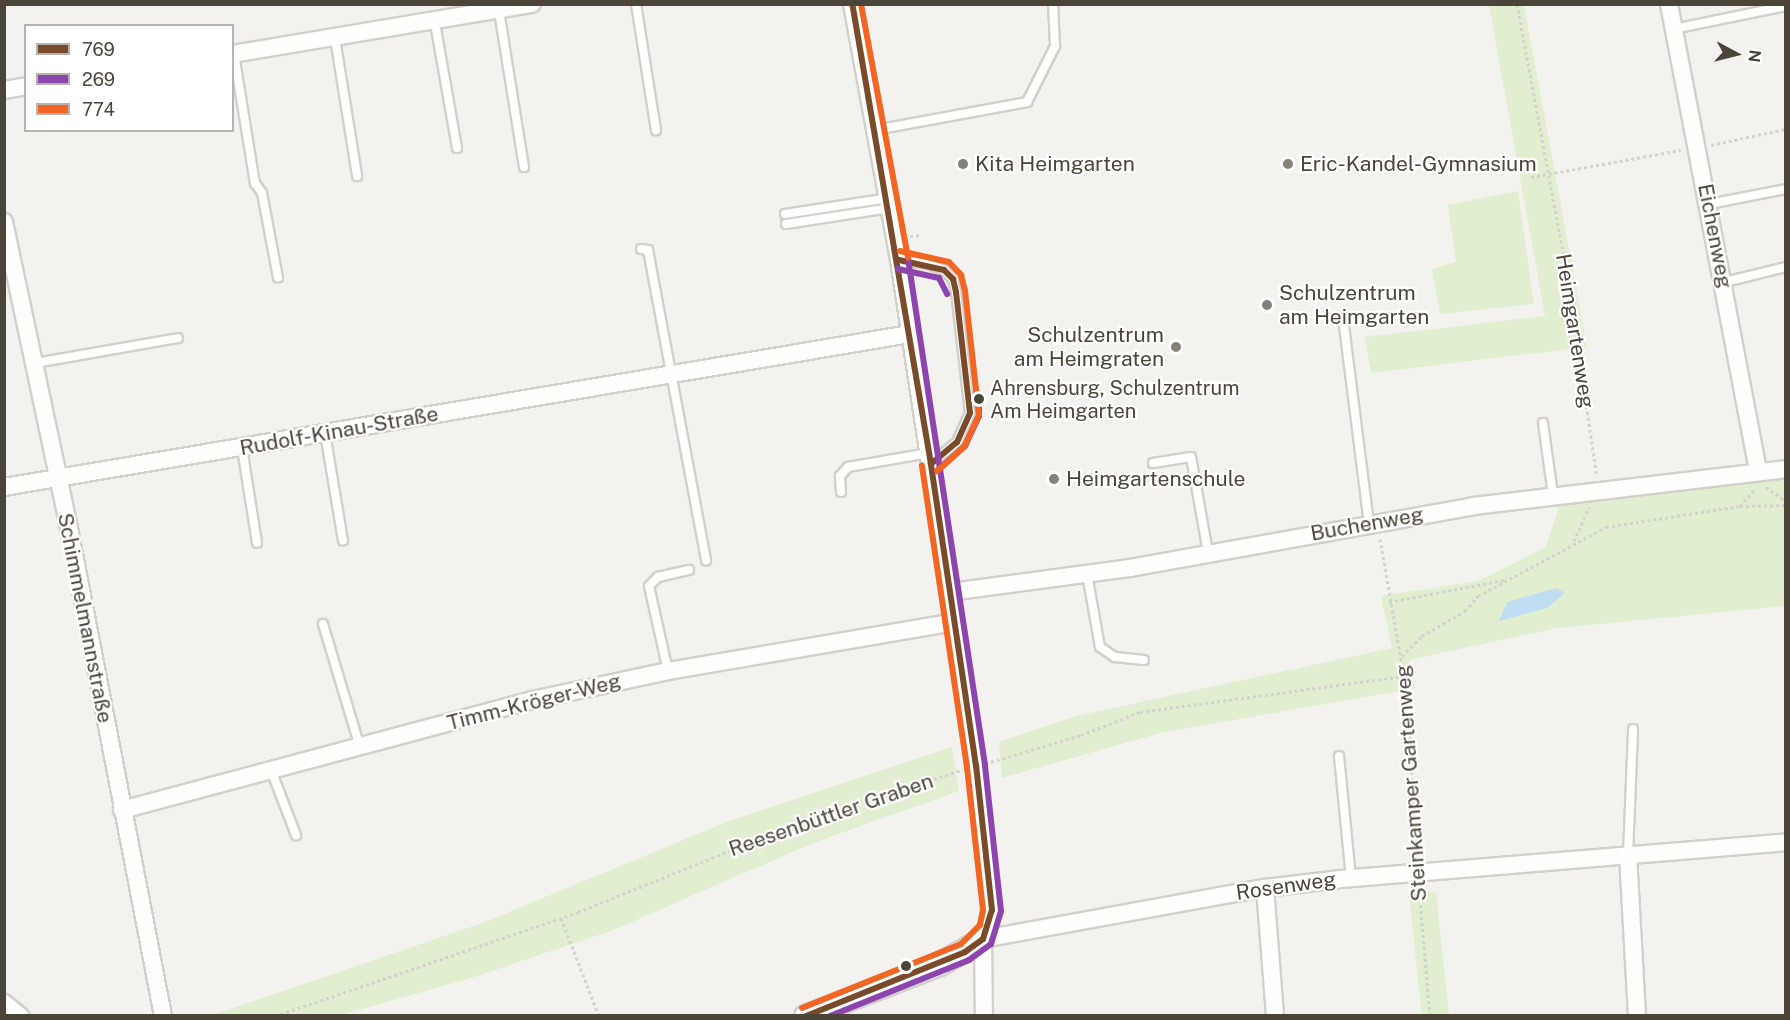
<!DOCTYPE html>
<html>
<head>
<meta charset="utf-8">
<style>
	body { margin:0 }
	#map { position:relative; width:1790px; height:1020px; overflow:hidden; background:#f4f2ee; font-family:"Public Sans",sans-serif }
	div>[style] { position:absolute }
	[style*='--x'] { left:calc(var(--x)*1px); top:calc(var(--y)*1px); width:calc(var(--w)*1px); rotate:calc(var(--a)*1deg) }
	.green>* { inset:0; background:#e1eecf; transform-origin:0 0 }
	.water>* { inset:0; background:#c0ddf1 }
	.path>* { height:3px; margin-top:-1.5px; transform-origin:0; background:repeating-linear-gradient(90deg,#d3d2cc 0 3px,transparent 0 6px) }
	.roads { filter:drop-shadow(2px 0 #d2d0cb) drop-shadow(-2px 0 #d2d0cb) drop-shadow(0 2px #d2d0cb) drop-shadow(0 -2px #d2d0cb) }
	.service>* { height:8px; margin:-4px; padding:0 4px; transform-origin:4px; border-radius:4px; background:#fdfdfc }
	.minor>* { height:16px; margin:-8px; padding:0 8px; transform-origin:8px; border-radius:8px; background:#fdfdfc }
	.tertiary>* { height:21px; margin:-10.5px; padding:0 10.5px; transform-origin:10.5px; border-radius:10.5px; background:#fdfdfc }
	.bus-1>* { height:6px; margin:-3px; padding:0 3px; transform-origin:3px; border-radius:3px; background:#7a4b2a }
	.bus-2>* { height:6px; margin:-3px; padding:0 3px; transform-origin:3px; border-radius:3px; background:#8e44ad }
	.bus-3>* { height:6px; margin:-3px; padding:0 3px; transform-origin:3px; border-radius:3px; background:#f26522 }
	.dots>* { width:16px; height:16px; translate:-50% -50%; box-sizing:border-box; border:3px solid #fff; border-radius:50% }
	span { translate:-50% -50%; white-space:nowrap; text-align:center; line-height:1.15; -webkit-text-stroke:4.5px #fff; paint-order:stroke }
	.bus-label { font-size:20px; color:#4b4439 }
	.left { translate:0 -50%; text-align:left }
	.poi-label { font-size:21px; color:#4b4439 }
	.right { translate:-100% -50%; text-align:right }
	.street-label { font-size:21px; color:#4b4439 }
	.frame { position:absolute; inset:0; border:6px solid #4b4439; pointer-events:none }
	.legend { position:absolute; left:24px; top:24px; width:210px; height:108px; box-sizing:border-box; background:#fff; border:2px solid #b7b4b0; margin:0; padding:8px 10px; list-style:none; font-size:18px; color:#4b4439 }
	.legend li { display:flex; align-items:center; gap:12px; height:30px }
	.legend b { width:30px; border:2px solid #b7b4b0 }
	.north { position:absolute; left:1706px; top:24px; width:60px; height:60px; -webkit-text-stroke:4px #fff; paint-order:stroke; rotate:97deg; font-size:16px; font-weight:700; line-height:24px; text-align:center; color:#4b4439 }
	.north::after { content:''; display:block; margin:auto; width:21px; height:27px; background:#4b4439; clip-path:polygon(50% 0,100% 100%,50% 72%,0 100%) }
</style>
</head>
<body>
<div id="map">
	<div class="green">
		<div style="clip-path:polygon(1489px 5px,1524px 5px,1587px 347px,1371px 373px,1365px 337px,1545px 316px)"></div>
		<div style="clip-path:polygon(1518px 191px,1534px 304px,1440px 314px,1432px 269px,1456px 262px,1448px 205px)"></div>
		<div style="clip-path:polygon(1785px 478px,1785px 606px,1558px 628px,1409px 660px,1416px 688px,1160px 733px,1002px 778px,999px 742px,1076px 716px,1392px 648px,1381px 596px,1479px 581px,1546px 547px,1559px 506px,1734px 479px)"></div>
		<div style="clip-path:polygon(952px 747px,959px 791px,813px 843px,611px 931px,471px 978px,341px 1015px,213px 1015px,485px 922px,729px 821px)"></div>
		<div style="left:1436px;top:892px;width:124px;height:27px;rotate:84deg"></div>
	</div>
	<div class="water">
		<div style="clip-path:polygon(1556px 588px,1565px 593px,1547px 608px,1499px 621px,1507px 602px)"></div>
	</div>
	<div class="path">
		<div style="--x:1517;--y:4;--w:263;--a:79.5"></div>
		<div style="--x:1565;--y:263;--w:215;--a:81.5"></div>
		<div style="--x:1711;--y:145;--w:77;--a:-12"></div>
		<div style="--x:1531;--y:177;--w:152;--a:-10.2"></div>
		<div style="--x:910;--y:236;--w:10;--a:-6"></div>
		<div style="--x:1766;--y:487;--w:24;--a:35"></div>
		<div style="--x:1740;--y:506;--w:23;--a:-49"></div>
		<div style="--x:1380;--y:539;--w:163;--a:80.1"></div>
		<div style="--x:1408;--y:700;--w:157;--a:87.1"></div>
		<div style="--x:1574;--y:541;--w:37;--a:-66"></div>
		<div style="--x:1389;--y:602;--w:117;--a:-10.8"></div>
		<div style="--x:1402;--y:656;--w:28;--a:-45"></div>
		<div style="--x:1422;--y:636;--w:50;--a:-30.2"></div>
		<div style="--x:1465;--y:611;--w:20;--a:-49"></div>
		<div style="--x:1478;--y:596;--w:145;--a:-28.3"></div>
		<div style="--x:1606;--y:527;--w:136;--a:-8.9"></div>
		<div style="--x:1740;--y:506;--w:46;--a:-1.2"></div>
		<div style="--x:991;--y:762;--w:94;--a:-16.7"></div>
		<div style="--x:1081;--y:735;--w:63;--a:-21.3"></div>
		<div style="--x:1140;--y:712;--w:266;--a:-7.8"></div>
		<div style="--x:1419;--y:887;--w:129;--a:85.1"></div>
		<div style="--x:561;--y:918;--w:105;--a:68.8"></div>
		<div style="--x:275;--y:1016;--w:320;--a:-18.9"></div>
		<div style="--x:578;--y:912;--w:248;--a:-22"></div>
		<div style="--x:808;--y:819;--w:162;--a:-17.7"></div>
	</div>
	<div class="roads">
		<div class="service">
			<div style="--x:636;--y:4;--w:128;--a:81"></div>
			<div style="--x:499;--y:11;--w:158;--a:80.9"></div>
			<div style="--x:435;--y:23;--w:127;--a:80"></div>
			<div style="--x:1673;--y:29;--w:115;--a:-11.5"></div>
			<div style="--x:335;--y:38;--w:140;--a:80.9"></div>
			<div style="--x:234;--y:54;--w:131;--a:80.8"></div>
			<div style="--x:255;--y:183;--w:12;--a:55"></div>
			<div style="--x:262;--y:193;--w:86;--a:79.3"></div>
			<div style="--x:875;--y:130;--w:155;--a:-10.4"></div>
			<div style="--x:1027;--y:102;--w:63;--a:-63.4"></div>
			<div style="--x:1055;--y:46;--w:42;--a:-92.7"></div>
			<div style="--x:1709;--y:204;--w:78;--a:-11"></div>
			<div style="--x:785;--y:214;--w:104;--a:-8.8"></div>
			<div style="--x:786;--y:224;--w:105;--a:-8.7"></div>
			<div style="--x:641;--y:249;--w:7;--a:8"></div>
			<div style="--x:648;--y:250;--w:316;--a:79.4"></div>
			<div style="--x:899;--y:260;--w:29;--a:8"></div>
			<div style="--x:928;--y:264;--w:17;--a:21"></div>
			<div style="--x:944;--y:270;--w:13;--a:45"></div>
			<div style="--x:953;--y:279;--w:13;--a:77"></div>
			<div style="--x:956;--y:292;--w:122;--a:83.4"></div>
			<div style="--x:970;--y:413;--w:32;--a:114"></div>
			<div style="--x:957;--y:442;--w:34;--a:140"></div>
			<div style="--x:1725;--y:282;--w:63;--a:-13.8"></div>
			<div style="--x:1343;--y:318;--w:207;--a:82.8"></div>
			<div style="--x:35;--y:363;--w:145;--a:-9.9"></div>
			<div style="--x:1543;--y:423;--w:73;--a:82.1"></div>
			<div style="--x:325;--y:433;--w:109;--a:80.5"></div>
			<div style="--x:242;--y:448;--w:96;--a:81"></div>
			<div style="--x:1153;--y:463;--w:38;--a:-9"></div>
			<div style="--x:1191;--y:457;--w:97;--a:79.9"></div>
			<div style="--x:841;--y:492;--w:16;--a:-94"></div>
			<div style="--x:840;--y:476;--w:12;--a:-48"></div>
			<div style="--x:848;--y:467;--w:82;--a:-9.8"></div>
			<div style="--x:1087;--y:574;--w:74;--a:79.9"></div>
			<div style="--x:1100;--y:647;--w:18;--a:34"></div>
			<div style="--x:1115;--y:657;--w:29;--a:6"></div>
			<div style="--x:323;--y:624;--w:128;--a:73.3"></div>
			<div style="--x:668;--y:671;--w:87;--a:-102.6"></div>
			<div style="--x:649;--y:586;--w:13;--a:-45"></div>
			<div style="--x:658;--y:577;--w:32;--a:-13"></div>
			<div style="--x:1339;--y:756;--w:123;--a:84.4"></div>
			<div style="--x:271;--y:770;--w:70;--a:69"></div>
			<div style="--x:1628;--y:855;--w:126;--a:-87.7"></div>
		</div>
		<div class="minor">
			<div style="--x:852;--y:4;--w:260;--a:79.6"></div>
			<div style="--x:899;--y:260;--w:512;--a:81.35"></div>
			<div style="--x:976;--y:766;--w:145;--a:83.7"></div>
			<div style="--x:992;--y:910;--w:30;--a:107"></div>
			<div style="--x:983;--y:939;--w:77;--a:89.3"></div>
			<div style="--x:1669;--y:4;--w:473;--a:79.2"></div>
			<div style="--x:232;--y:54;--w:304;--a:-9.5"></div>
			<div style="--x:4;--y:90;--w:22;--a:-10"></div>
			<div style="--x:4;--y:222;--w:308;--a:78"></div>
			<div style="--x:68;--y:523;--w:502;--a:79.09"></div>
			<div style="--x:4;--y:487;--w:919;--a:-9.59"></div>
			<div style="--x:950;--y:592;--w:182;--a:-7.6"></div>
			<div style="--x:1130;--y:568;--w:349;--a:-10.2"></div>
			<div style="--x:1473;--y:506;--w:315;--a:-6.7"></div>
			<div style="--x:122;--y:810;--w:425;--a:-15"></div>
			<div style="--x:533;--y:700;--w:138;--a:-12.1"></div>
			<div style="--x:668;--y:671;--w:290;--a:-9.7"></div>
			<div style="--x:1628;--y:855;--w:161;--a:86.8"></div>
			<div style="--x:1265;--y:888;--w:128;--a:85.5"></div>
			<div style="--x:983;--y:939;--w:287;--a:-10.3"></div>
			<div style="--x:1265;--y:888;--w:76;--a:-6.8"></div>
			<div style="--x:1340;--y:879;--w:448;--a:-4.7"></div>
			<div style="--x:4;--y:1003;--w:21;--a:39"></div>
		</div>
		<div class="tertiary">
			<div style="--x:805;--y:1016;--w:144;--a:-21.2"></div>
			<div style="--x:939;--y:964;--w:51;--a:-29.6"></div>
		</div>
	</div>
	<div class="bus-1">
		<div style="--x:899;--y:260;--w:46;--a:12.5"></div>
		<div style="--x:944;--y:270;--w:13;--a:45"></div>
		<div style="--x:953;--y:279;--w:13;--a:77"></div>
		<div style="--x:956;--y:292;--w:122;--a:83.4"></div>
		<div style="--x:970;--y:413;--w:32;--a:114"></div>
		<div style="--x:957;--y:442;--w:34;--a:140"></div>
		<div style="--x:806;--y:1016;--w:171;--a:-21.9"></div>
		<div style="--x:965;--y:952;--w:22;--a:-36"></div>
		<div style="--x:983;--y:939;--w:30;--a:-73"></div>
		<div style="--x:992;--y:910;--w:145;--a:-96.3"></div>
		<div style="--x:976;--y:766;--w:305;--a:-98.5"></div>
		<div style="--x:931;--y:464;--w:467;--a:-99.7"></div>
	</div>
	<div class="bus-2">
		<div style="--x:898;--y:269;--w:42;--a:12.4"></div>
		<div style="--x:939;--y:278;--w:18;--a:63"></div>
		<div style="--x:937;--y:471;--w:38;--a:-42"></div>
		<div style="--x:965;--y:446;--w:33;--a:-65"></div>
		<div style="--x:979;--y:416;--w:22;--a:-90"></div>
		<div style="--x:830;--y:1016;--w:150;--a:-21.9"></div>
		<div style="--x:969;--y:960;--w:27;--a:-36"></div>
		<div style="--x:991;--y:944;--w:34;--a:-73"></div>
		<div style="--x:1001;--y:911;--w:147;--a:-96.3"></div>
		<div style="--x:985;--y:765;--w:512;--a:-98.65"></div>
	</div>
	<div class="bus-3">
		<div style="--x:861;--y:4;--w:258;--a:79.5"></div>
		<div style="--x:900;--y:251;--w:50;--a:12.7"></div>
		<div style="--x:949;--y:262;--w:18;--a:47"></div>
		<div style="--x:961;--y:275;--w:16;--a:76"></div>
		<div style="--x:965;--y:291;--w:125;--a:83.6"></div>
		<div style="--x:979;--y:415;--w:35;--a:115"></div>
		<div style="--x:964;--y:447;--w:36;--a:138"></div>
		<div style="--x:802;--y:1008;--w:171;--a:-21.9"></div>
		<div style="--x:961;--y:944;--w:27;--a:-45"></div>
		<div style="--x:980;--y:925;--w:15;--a:-79"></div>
		<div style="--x:983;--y:910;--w:144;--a:-96.4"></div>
		<div style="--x:967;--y:767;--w:305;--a:-98.5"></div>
	</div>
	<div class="dots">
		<div style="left:963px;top:164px;background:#868178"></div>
		<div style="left:1288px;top:164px;background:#868178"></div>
		<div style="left:1267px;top:305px;background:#868178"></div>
		<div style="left:1176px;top:347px;background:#868178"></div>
		<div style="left:979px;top:399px;background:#4b4439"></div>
		<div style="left:1054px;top:479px;background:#868178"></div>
		<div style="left:906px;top:966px;background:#4b4439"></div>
	</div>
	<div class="bus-label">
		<span class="left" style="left:990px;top:400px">Ahrensburg, Schulzentrum<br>Am Heimgarten</span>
	</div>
	<div class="poi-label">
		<span class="left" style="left:975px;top:164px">Kita Heimgarten</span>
		<span class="left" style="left:1300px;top:164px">Eric-Kandel-Gymnasium</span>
		<span class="left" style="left:1279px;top:305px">Schulzentrum<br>am Heimgarten</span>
		<span class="right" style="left:1164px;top:347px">Schulzentrum<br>am Heimgraten</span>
		<span class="left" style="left:1066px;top:479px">Heimgartenschule</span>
	</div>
	<div class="street-label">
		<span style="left:1715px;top:236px;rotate:79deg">Eichenweg</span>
		<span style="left:1575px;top:331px;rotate:81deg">Heimgartenweg</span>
		<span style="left:339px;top:431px;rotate:-10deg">Rudolf-Kinau-Straße</span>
		<span style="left:1367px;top:524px;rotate:-10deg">Buchenweg</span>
		<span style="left:85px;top:618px;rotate:79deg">Schimmelmannstraße</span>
		<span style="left:534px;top:702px;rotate:-14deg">Timm-Kröger-Weg</span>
		<span style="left:1411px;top:783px;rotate:-94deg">Steinkamper Gartenweg</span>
		<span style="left:831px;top:815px;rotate:-19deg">Reesenbüttler Graben</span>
		<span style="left:1286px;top:886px;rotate:-8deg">Rosenweg</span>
	</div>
	<div class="frame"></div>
	<ul class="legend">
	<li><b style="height:8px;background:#7a4b2a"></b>769</li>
	<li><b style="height:8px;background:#8e44ad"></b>269</li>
	<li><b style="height:8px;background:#f26522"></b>774</li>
	</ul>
	<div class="north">N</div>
</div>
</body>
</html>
